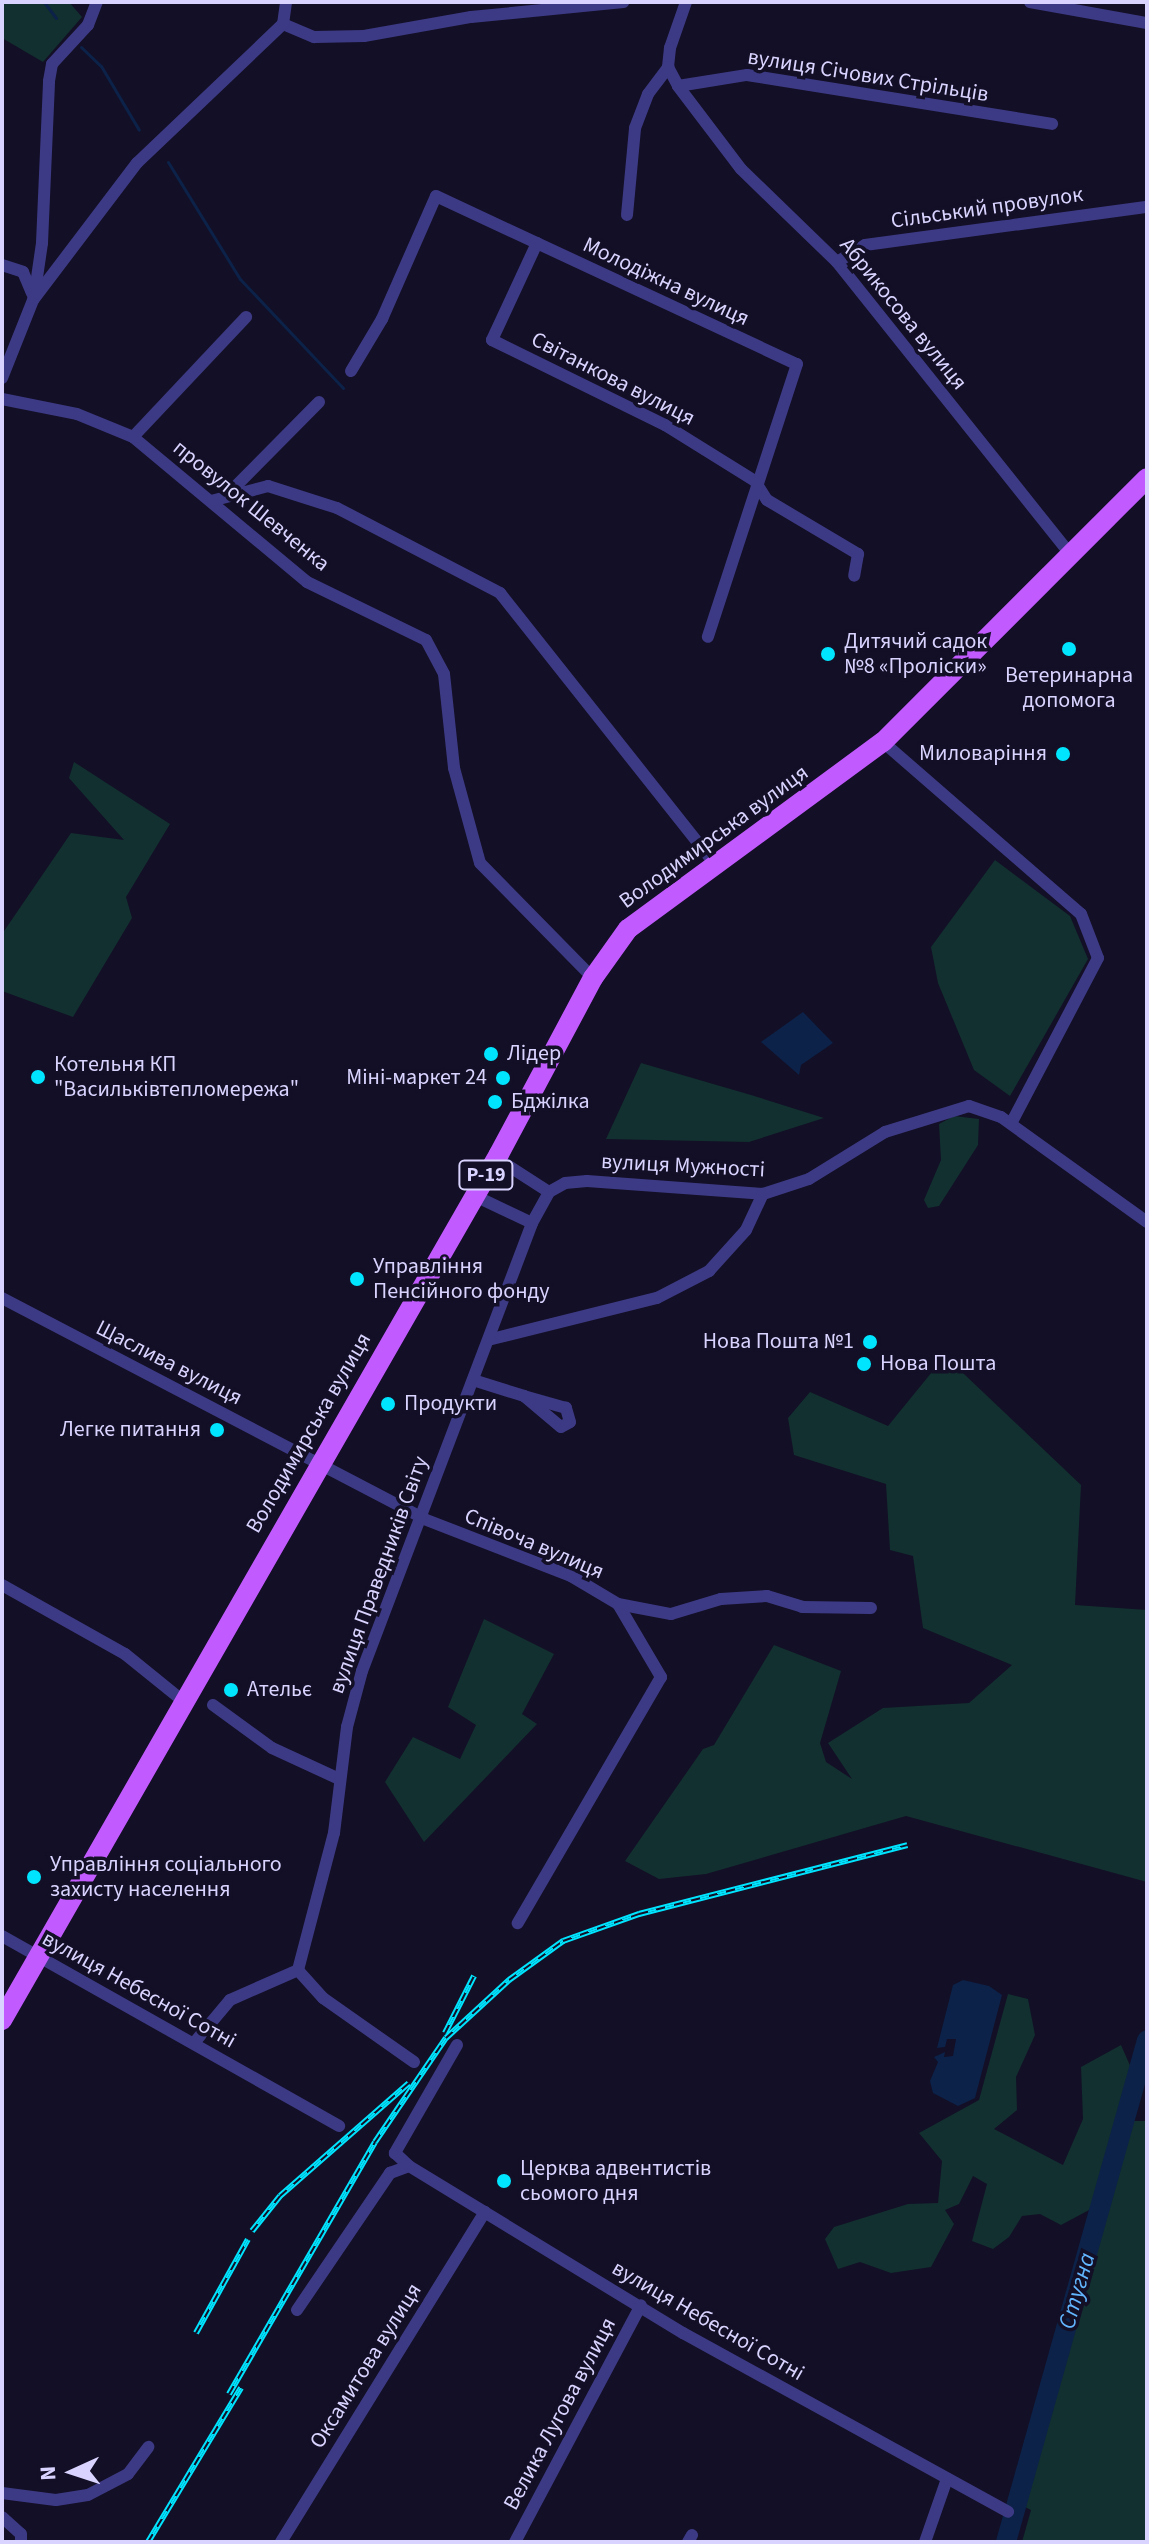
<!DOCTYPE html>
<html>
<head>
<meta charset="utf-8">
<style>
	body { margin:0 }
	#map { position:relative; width:1149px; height:2544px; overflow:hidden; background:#130f26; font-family:"Source Sans 3",sans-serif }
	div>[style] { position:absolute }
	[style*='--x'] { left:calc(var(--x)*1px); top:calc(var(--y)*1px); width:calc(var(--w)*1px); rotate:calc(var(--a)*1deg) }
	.green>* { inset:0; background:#12302f }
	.water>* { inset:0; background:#0c2248 }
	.stream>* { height:3px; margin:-1.5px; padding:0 1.5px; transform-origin:1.5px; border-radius:1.5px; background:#0c2248 }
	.river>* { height:20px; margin:-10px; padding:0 10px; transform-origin:10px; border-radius:10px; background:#0c2248 }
	.street>* { height:12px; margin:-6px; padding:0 6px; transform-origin:6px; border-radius:6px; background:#3d3a85 }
	.primary>* { height:20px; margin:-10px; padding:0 10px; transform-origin:10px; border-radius:10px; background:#c25bff }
	.rail>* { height:6px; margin-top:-3px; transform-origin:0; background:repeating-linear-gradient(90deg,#130f26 0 9px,#00e5ff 0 18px); box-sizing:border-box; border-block:2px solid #00e5ff }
	.dots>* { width:22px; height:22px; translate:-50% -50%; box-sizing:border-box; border:4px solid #130f26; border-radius:50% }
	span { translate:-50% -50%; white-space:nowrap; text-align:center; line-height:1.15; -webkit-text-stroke:7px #130f26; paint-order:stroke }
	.shield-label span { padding:2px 6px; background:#130f26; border:2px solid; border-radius:6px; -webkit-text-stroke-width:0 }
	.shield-label { font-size:20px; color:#d9d4ff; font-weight:700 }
	.street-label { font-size:22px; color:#d9d4ff }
	.poi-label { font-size:22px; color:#d9d4ff }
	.left { translate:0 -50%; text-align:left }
	.right { translate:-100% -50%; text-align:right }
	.water-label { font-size:24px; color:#62b6ff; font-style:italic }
	.frame { position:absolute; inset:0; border:4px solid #d9d4ff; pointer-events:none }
	.north { position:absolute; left:32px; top:2432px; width:80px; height:80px; -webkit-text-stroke:6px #130f26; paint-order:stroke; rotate:267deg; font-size:22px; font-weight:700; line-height:32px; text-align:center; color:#d9d4ff }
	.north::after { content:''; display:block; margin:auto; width:28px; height:36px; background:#d9d4ff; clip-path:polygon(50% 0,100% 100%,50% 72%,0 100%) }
</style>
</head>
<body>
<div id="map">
	<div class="green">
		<div style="clip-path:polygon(2px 2px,69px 2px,82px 17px,43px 62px,2px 38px)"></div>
		<div style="clip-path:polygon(74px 762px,170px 824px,126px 897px,132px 918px,73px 1017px,2px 991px,2px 934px,71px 833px,124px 840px,69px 778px)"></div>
		<div style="clip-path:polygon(995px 860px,1070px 916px,1088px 959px,1010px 1096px,974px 1070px,938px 983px,931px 947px)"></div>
		<div style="clip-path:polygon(641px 1063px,751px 1095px,824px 1118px,749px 1142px,606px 1139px)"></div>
		<div style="clip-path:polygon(954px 1116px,979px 1119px,978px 1145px,939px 1206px,928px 1208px,924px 1200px,941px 1160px,939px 1124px)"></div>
		<div style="clip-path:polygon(945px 1356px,1081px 1485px,1075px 1605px,1147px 1610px,1147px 1882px,906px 1816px,706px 1874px,659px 1879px,625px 1861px,703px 1749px,714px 1745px,774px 1645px,841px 1671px,820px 1743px,826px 1762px,852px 1779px,828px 1743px,883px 1708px,969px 1703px,1012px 1665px,923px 1628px,913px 1556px,890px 1550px,886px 1484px,794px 1455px,788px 1418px,810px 1392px,888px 1426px)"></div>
		<div style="clip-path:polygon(484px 1619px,554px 1654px,522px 1714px,537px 1724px,424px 1842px,385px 1782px,413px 1737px,460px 1759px,476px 1725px,448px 1707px)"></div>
		<div style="clip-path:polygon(1008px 1994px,1028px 1999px,1035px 2035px,1016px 2077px,1017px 2110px,994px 2129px,1063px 2165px,1083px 2119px,1081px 2067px,1121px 2045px,1132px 2070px,1091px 2209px,1061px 2225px,1040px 2214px,1022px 2216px,1009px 2237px,993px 2249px,972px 2241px,987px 2184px,973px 2176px,959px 2204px,945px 2210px,954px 2224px,931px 2267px,891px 2273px,860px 2262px,838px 2269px,825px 2239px,834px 2227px,908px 2204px,938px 2203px,942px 2161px,919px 2133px,979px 2100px)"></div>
		<div style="clip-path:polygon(1132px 2121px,1147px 2121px,1147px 2542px,1022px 2542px,1031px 2510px,1021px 2505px)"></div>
	</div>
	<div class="water">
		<div style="clip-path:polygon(803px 1012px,833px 1043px,801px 1065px,799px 1075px,761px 1042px)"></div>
		<div style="clip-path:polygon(963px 1980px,989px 1986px,1002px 1995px,975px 2098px,958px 2106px,933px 2093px,930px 2081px,938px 2062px,934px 2057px,945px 2052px,944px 2057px,953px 2056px,956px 2039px,947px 2039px,945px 2047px,937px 2048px,953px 1985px)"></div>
	</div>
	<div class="stream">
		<div style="--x:44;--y:2;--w:20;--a:53"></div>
		<div style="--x:81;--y:47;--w:28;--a:44"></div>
		<div style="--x:101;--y:66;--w:74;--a:59.3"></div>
		<div style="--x:168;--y:162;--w:137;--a:58.4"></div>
		<div style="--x:240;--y:279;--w:150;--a:46.6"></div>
	</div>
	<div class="river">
		<div style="--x:1006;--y:2542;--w:521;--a:-74.31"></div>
	</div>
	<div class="street">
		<div style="--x:686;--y:2;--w:49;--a:109.2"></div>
		<div style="--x:670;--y:48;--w:19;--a:96"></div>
		<div style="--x:668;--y:67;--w:21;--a:62"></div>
		<div style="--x:678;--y:86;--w:104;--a:52.8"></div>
		<div style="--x:741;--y:169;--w:134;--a:44.1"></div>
		<div style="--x:837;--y:262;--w:375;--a:51.4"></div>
		<div style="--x:1030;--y:2;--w:119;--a:10.2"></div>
		<div style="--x:283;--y:24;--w:34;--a:23"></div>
		<div style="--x:314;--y:37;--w:50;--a:-1.1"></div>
		<div style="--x:364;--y:36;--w:109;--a:-10.1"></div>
		<div style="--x:471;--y:17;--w:153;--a:-5.6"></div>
		<div style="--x:678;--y:86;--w:70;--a:-9.1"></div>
		<div style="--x:747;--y:75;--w:309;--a:9.1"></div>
		<div style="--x:627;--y:215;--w:87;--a:-84.7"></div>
		<div style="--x:635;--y:128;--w:36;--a:-69"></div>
		<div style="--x:648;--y:94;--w:34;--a:-53"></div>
		<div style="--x:537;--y:243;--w:107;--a:114.9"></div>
		<div style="--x:492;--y:340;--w:193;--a:26.2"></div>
		<div style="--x:665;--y:425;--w:106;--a:31.9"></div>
		<div style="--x:755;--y:481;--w:22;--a:58"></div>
		<div style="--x:767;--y:500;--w:106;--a:30.7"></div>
		<div style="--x:858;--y:554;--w:22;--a:100"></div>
		<div style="--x:837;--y:262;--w:33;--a:-31"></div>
		<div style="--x:865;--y:245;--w:285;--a:-7.7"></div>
		<div style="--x:2;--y:265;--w:22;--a:18"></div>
		<div style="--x:23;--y:272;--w:23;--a:67"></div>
		<div style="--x:34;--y:298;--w:56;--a:-81.7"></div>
		<div style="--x:42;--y:243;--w:162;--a:-87.5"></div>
		<div style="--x:49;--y:81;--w:17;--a:-80"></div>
		<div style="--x:52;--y:64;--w:53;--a:-47.3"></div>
		<div style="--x:88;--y:25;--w:25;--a:-69"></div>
		<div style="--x:351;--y:371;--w:61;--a:-59.2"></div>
		<div style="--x:382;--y:319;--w:134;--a:-66.3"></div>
		<div style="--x:436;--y:196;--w:398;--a:25"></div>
		<div style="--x:797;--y:364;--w:287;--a:108.1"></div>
		<div style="--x:2;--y:378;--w:84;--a:-68.3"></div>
		<div style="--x:33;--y:300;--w:172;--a:-52.8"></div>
		<div style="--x:137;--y:163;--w:202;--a:-43.6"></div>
		<div style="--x:283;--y:24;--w:22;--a:-82"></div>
		<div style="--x:2;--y:399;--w:76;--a:11.3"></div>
		<div style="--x:77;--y:414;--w:61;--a:22.3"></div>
		<div style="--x:133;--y:437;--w:226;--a:39.8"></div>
		<div style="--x:307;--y:582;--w:132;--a:26"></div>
		<div style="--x:426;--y:640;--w:38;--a:62"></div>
		<div style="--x:444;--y:674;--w:95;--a:83.9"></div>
		<div style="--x:454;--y:768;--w:98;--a:74.7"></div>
		<div style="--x:480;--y:863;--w:161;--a:45.5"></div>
		<div style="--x:133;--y:437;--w:165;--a:-46.7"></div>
		<div style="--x:229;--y:493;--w:128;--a:-45.3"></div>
		<div style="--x:211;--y:501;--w:59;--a:-14.7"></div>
		<div style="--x:268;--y:486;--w:72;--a:17.7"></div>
		<div style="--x:337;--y:508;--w:184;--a:27.5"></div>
		<div style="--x:500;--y:593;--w:345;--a:51.6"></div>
		<div style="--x:883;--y:742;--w:262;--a:41"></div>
		<div style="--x:1081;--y:914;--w:47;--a:68.9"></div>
		<div style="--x:1098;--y:958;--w:187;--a:117.7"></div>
		<div style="--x:549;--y:1192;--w:18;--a:-29"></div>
		<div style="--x:565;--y:1183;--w:22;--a:-5"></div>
		<div style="--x:587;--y:1181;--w:176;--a:4.2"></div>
		<div style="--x:763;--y:1194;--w:48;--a:-18.1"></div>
		<div style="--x:809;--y:1179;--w:89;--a:-31.7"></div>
		<div style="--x:885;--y:1132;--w:88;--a:-17.2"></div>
		<div style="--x:969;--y:1106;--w:34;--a:19"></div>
		<div style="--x:1001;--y:1117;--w:180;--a:35.7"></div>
		<div style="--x:473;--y:1195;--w:65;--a:25.4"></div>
		<div style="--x:532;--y:1223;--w:35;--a:-61"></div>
		<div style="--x:549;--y:1192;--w:63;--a:-147.3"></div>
		<div style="--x:2;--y:1298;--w:476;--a:27.6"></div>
		<div style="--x:424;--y:1519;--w:158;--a:21.2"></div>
		<div style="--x:571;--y:1576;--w:55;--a:30.8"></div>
		<div style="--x:618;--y:1604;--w:85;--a:59.5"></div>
		<div style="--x:661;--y:1677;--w:285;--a:120.2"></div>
		<div style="--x:492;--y:1339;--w:170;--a:-14"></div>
		<div style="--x:657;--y:1298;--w:59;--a:-27.4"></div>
		<div style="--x:709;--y:1271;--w:55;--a:-47.9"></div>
		<div style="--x:746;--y:1230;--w:40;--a:-65"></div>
		<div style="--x:473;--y:1380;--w:53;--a:17.4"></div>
		<div style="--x:524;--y:1396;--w:48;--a:40"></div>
		<div style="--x:561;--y:1427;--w:10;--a:-29"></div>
		<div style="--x:570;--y:1422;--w:15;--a:-106"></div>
		<div style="--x:566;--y:1408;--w:44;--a:-164.1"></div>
		<div style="--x:2;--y:1585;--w:141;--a:29.3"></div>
		<div style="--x:125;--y:1654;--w:75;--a:39"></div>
		<div style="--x:618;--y:1604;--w:54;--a:10.7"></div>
		<div style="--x:671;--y:1614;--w:52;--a:-16.7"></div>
		<div style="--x:721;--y:1599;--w:46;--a:-3.7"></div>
		<div style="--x:767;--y:1596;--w:37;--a:17"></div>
		<div style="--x:802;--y:1607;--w:69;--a:0.8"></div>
		<div style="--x:213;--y:1705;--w:73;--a:36.1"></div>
		<div style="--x:272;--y:1748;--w:74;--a:24.8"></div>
		<div style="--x:2;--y:1936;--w:387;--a:29.4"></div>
		<div style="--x:194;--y:2043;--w:56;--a:-50.1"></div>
		<div style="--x:230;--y:2000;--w:74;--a:-23.8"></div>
		<div style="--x:457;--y:2045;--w:125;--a:119.9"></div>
		<div style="--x:395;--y:2153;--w:19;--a:43"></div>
		<div style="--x:409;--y:2166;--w:321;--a:31.4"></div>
		<div style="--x:683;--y:2333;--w:371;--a:28.8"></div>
		<div style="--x:414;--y:2062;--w:111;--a:-144.9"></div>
		<div style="--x:323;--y:1998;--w:38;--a:-132"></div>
		<div style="--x:298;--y:1970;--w:142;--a:-75.3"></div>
		<div style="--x:334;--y:1833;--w:107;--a:-83"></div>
		<div style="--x:347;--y:1727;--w:58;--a:-75"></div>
		<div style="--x:362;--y:1671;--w:479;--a:-69.2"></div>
		<div style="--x:297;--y:2310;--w:166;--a:-55.8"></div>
		<div style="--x:390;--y:2173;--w:20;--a:-20"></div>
		<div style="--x:2;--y:2493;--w:54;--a:7.4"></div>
		<div style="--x:56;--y:2500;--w:32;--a:-9"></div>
		<div style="--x:88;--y:2495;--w:45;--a:-27.7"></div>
		<div style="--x:128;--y:2474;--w:34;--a:-53"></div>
		<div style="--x:2;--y:2517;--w:25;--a:42"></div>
		<div style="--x:21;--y:2534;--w:8;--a:90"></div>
		<div style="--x:281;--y:2542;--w:388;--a:-58.3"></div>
		<div style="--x:515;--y:2542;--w:268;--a:-62"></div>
		<div style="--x:688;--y:2542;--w:8;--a:-60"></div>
		<div style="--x:925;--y:2542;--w:67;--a:-70.8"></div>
	</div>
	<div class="primary">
		<div style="--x:2;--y:2020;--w:998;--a:-60.15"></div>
		<div style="--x:499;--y:1154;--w:200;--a:-61.9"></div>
		<div style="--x:593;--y:978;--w:60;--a:-54.5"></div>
		<div style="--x:628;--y:929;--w:316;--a:-36.3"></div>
		<div style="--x:883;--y:742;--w:373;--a:-45"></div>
	</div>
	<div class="rail">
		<div style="--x:445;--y:2033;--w:64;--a:-63"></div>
		<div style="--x:252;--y:2231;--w:45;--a:-51.3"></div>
		<div style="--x:280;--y:2196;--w:171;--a:-41.2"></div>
		<div style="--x:196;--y:2333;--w:107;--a:-61"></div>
		<div style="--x:229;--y:2394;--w:291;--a:-59.9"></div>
		<div style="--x:375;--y:2142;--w:126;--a:-55.7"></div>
		<div style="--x:446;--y:2038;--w:86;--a:-42.6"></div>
		<div style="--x:509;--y:1980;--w:67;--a:-35.8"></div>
		<div style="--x:563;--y:1941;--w:81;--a:-19.6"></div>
		<div style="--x:639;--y:1914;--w:277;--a:-14.4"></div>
		<div style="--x:148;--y:2542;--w:180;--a:-58.9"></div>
	</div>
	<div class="dots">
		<div style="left:1069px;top:649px;background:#00e5ff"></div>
		<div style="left:828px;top:654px;background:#00e5ff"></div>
		<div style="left:1063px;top:754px;background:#00e5ff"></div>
		<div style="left:491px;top:1054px;background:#00e5ff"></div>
		<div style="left:38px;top:1077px;background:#00e5ff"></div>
		<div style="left:503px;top:1078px;background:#00e5ff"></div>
		<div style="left:495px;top:1102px;background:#00e5ff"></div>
		<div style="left:357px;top:1279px;background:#00e5ff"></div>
		<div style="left:870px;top:1342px;background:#00e5ff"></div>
		<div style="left:864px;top:1364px;background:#00e5ff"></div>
		<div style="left:388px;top:1404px;background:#00e5ff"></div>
		<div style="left:217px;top:1430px;background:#00e5ff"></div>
		<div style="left:231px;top:1690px;background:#00e5ff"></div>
		<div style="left:34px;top:1877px;background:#00e5ff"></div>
		<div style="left:504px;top:2181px;background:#00e5ff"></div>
	</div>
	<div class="shield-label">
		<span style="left:486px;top:1175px">Р-19</span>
	</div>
	<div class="street-label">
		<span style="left:868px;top:76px;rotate:9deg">вулиця Січових Стрільців</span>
		<span style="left:987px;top:208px;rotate:-8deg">Сільський провулок</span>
		<span style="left:666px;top:282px;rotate:25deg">Молодіжна вулиця</span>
		<span style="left:903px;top:314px;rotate:51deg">Абрикосова вулиця</span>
		<span style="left:613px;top:379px;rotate:27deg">Світанкова вулиця</span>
		<span style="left:251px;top:506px;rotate:39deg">провулок Шевченка</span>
		<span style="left:714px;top:837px;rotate:-36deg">Володимирська вулиця</span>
		<span style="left:683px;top:1166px;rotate:3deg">вулиця Мужності</span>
		<span style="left:169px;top:1363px;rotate:27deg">Щаслива вулиця</span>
		<span style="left:309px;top:1433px;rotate:-60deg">Володимирська вулиця</span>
		<span style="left:534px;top:1544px;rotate:23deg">Співоча вулиця</span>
		<span style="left:379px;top:1575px;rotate:-70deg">вулиця Праведників Світу</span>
		<span style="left:139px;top:1990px;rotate:29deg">вулиця Небесної Сотні</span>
		<span style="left:708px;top:2321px;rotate:30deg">вулиця Небесної Сотні</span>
		<span style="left:366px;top:2366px;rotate:-58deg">Оксамитова вулиця</span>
		<span style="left:560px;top:2414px;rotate:-62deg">Велика Лугова вулиця</span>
	</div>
	<div class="poi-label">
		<span class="left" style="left:844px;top:654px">Дитячий садок<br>№8 «Проліски»</span>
		<span style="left:1069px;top:688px">Ветеринарна<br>допомога</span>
		<span class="right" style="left:1047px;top:754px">Миловаріння</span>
		<span class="left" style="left:507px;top:1054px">Лідер</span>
		<span class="left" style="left:54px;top:1077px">Котельня КП<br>"Васильківтепломережа"</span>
		<span class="right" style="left:487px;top:1078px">Міні-маркет 24</span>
		<span class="left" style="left:511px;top:1102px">Бджілка</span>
		<span class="left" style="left:373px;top:1279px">Управління<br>Пенсійного фонду</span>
		<span class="right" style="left:854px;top:1342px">Нова Пошта №1</span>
		<span class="left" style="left:880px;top:1364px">Нова Пошта</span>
		<span class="left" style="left:404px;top:1404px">Продукти</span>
		<span class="right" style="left:201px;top:1430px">Легке питання</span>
		<span class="left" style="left:247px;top:1690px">Ательє</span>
		<span class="left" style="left:50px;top:1877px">Управління соціального<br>захисту населення</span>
		<span class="left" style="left:520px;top:2181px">Церква адвентистів<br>сьомого дня</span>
	</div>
	<div class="water-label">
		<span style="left:1077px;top:2291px;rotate:-74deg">Стугна</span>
	</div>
	<div class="frame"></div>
	<div class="north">N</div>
</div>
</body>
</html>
